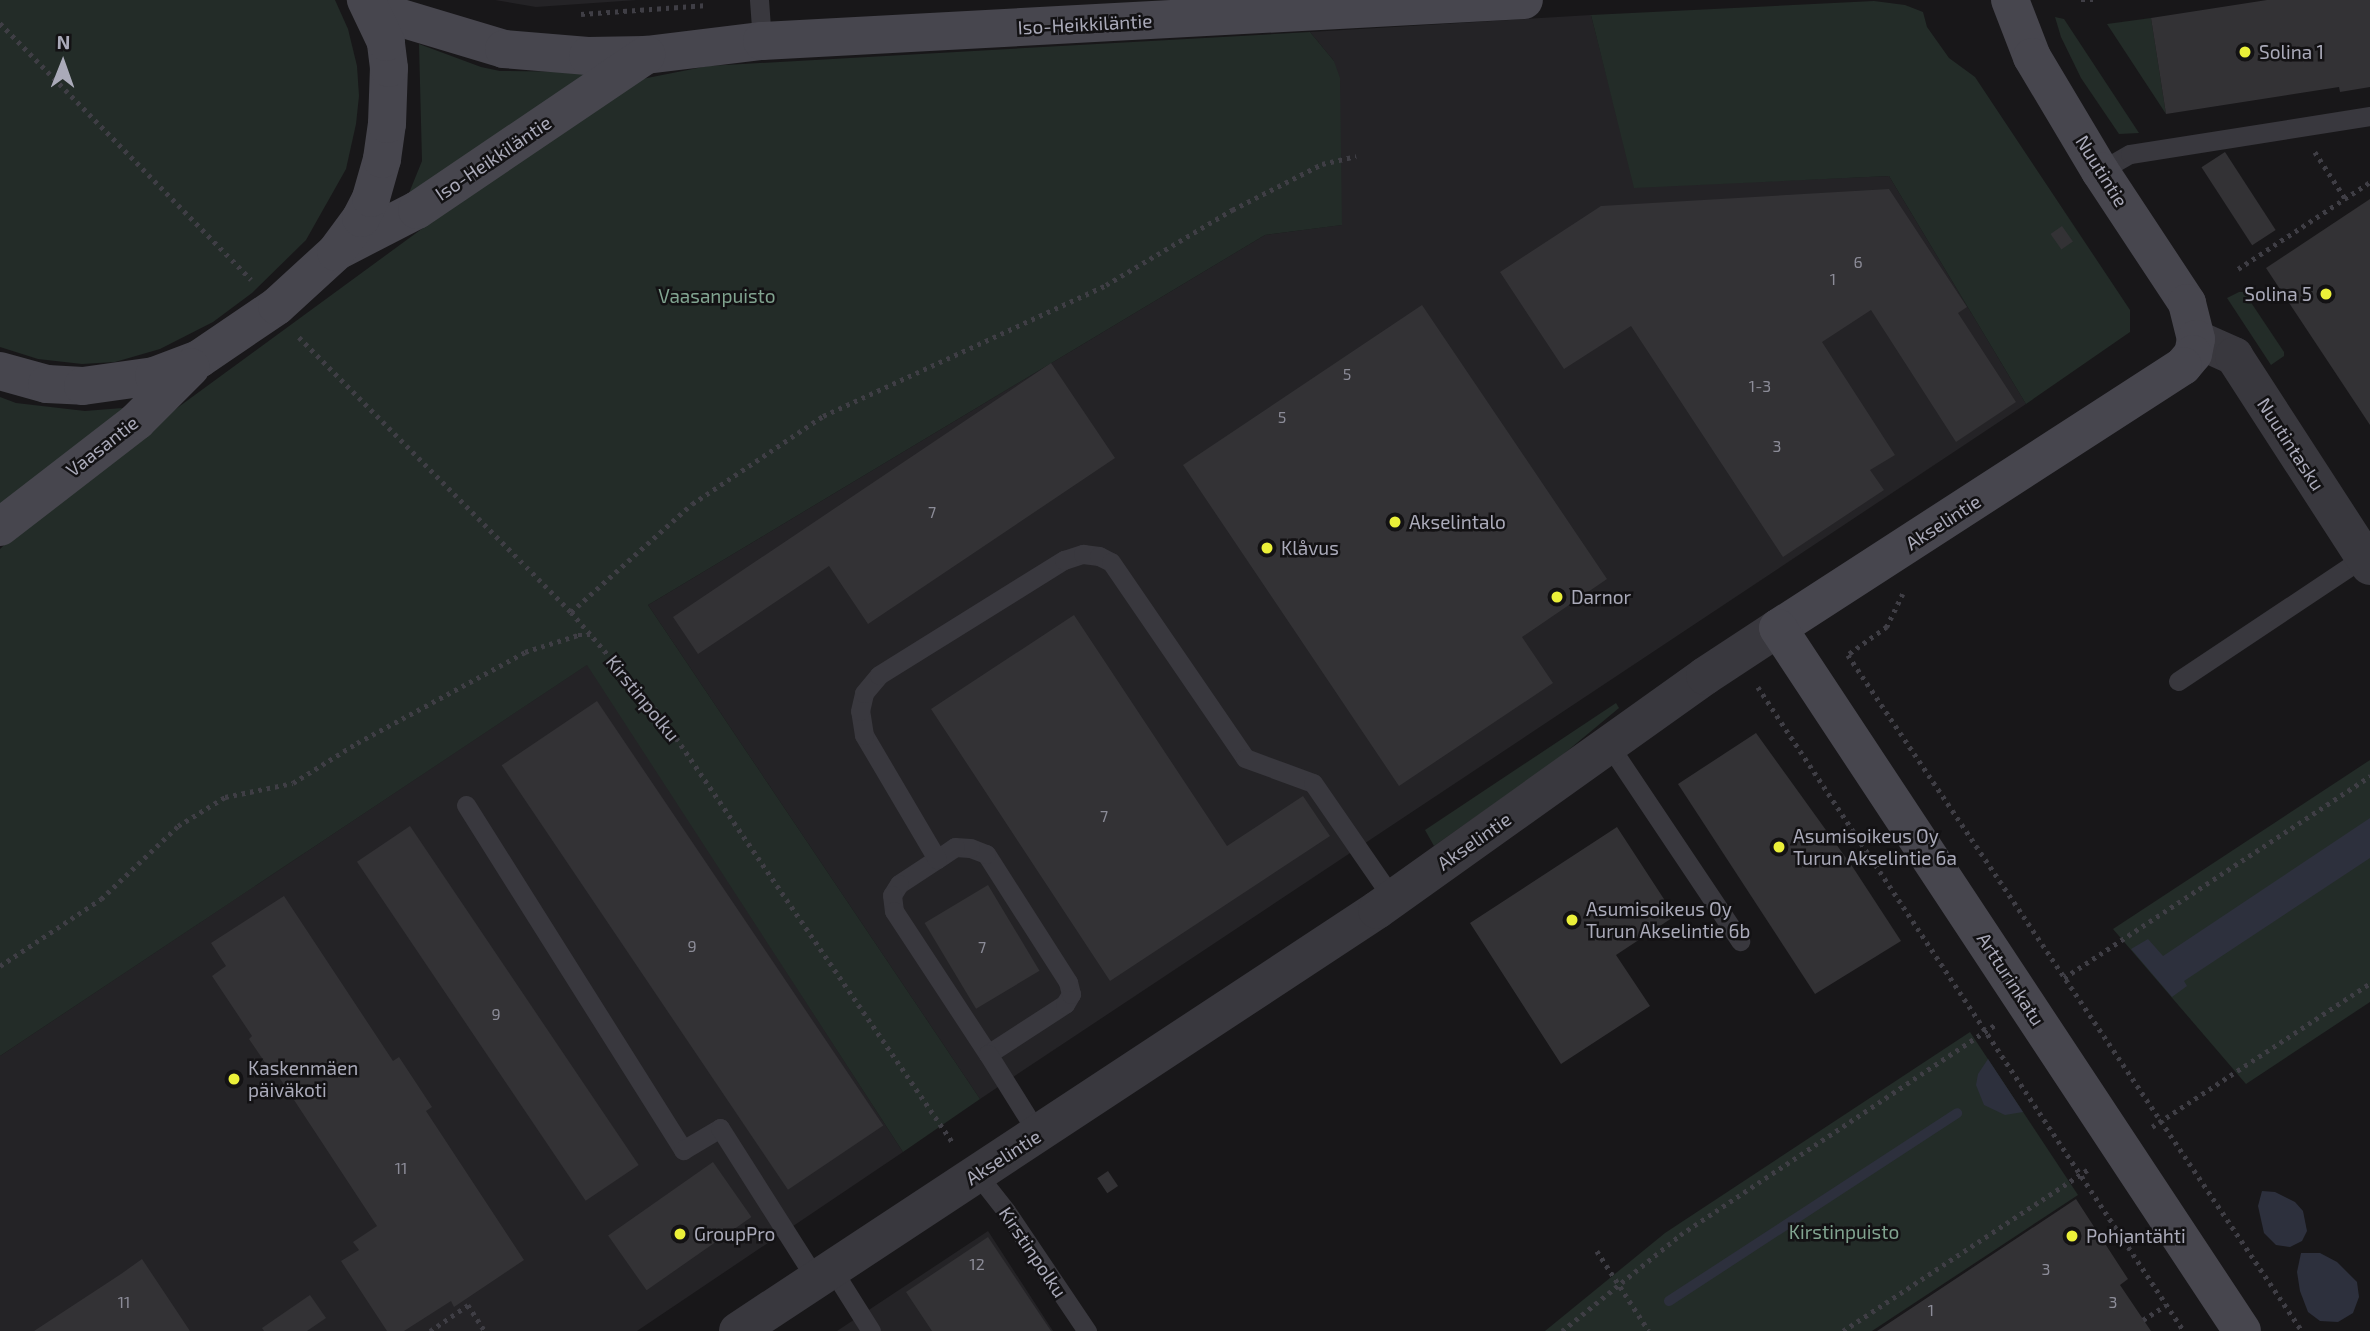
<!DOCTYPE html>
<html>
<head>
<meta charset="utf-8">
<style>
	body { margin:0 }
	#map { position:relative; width:2370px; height:1331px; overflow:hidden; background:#181719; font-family:"Exo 2",sans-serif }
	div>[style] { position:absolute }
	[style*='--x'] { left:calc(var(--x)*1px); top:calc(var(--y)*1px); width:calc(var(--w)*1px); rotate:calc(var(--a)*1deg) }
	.built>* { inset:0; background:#242326 }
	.green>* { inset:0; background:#232c28 }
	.water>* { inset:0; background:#2d303d }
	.stream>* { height:10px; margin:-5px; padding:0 5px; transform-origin:5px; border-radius:5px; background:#2d303d }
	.building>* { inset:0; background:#333235; transform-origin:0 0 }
	.path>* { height:4.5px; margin-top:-2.25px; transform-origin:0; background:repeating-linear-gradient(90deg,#3f3e45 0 3.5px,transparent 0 8.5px) }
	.lane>* { height:19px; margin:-9.5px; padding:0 9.5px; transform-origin:9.5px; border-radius:9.5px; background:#39383e }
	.street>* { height:38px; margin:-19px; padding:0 19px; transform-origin:19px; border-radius:19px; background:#39383e }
	.secondary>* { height:38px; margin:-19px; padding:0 19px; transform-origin:19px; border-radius:19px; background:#47464e }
	.dots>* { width:19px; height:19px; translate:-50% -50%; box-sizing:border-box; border:4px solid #131214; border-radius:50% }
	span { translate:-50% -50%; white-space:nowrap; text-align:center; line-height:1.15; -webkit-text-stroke:5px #131214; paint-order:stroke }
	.number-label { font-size:16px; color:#8c8c98 }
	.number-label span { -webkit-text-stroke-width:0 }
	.street-label { font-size:19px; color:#aaaab9 }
	.poi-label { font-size:19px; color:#aaaab9 }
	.left { translate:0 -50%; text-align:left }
	.right { translate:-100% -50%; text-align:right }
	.park-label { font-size:19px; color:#81a490 }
	.north { position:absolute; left:28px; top:28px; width:70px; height:70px; -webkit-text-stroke:5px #131214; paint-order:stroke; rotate:1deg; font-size:19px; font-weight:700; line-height:28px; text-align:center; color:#aaaab9 }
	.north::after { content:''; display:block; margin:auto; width:24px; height:32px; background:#aaaab9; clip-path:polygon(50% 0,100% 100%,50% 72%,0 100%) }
</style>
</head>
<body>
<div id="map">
	<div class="built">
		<div style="clip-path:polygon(495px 0,637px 0,536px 7px)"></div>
		<div style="clip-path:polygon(1591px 15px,1635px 187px,1889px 176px,2026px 404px,980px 1099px,648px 605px,1265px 235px,1341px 225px,1334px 61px,1310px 32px)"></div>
		<div style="clip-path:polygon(588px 664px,903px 1152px,637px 1331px,0 1331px,0 1056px)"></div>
		<div style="clip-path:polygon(988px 1231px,1053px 1331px,837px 1331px)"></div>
	</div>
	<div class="green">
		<div style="clip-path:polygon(0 0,335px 0,348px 29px,357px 66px,359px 96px,356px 124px,346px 169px,306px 240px,252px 293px,213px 322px,160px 349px,115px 362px,82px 364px,38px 359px,0 347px)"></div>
		<div style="clip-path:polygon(1874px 1px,1905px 5px,1923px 12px,1927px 27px,1949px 58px,1975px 77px,2130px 310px,2130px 332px,2026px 404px,1889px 176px,1634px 188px,1591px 15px)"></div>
		<div style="clip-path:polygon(2055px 17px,2064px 19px,2139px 133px,2119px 134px,2081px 78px,2061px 37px)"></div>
		<div style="clip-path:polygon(2151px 18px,2166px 114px,2107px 24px)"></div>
		<div style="clip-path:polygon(1310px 32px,1334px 61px,1340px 78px,1342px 225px,1265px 235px,648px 605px,980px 1099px,903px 1152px,587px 665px,0 1056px,0 549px,50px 501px,602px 97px,642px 79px,708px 66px)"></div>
		<div style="clip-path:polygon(419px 44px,481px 67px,500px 71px,590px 72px,407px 198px,422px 161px)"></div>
		<div style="clip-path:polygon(2239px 292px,2244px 292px,2284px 352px,2284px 356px,2271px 365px,2227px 298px)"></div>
		<div style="clip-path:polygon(0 397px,16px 403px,85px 411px,135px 407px,0 513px)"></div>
		<div style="clip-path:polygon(1616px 703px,1619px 708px,1554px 762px,1434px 846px,1425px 830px)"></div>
		<div style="clip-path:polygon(2370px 760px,2370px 1002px,2246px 1084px,2113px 929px)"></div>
		<div style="clip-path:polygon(1970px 1032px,2078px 1195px,1872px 1331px,1545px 1331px,1665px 1233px)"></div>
	</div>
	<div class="water">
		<div style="clip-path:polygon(2370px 818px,2370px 858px,2184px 981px,2187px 986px,2172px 997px,2131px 949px,2148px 939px,2163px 956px)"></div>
		<div style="clip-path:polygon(1988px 1059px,2023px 1112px,2005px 1115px,1984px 1105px,1976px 1085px,1978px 1074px)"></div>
		<div style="clip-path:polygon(2262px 1191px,2275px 1192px,2295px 1202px,2303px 1211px,2307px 1231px,2302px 1241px,2290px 1247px,2276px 1245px,2264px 1233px,2258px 1206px)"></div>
		<div style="clip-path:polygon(2301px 1253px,2320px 1253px,2337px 1262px,2357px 1282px,2359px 1297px,2353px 1313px,2338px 1322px,2320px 1321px,2308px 1312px,2300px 1291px,2297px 1272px)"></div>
	</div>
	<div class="stream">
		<div style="--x:1669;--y:1301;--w:344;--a:-33.1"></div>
	</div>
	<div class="building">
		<div style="clip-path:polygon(2267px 0,2370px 0,2370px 87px,2340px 92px,2339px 87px,2166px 114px,2151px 18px)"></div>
		<div style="left:2225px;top:152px;width:93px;height:28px;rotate:57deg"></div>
		<div style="clip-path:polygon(1889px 189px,1967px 307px,1958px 313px,2016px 402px,1956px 442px,1871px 310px,1822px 342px,1895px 455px,1870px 470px,1884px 490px,1783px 557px,1631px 326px,1564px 369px,1500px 272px,1601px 206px)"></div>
		<div style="clip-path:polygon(2370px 199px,2370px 425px,2266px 268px)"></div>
		<div style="left:2062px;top:226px;width:19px;height:14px;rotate:55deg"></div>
		<div style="clip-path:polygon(1422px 305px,1607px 579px,1522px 637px,1553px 683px,1399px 786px,1183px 465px)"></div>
		<div style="clip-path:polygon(1051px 363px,1115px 458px,868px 624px,829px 566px,698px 654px,673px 617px)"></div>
		<div style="clip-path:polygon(1074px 615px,1227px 846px,1303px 796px,1330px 836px,1110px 981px,931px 709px)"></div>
		<div style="left:597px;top:701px;width:512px;height:115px;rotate:56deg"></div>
		<div style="clip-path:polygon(1756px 733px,1854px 869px,1901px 941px,1815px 994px,1678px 784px)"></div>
		<div style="left:410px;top:826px;width:409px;height:64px;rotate:56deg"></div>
		<div style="clip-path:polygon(1617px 827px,1675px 916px,1616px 955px,1650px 1006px,1561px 1064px,1470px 923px)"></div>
		<div style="left:988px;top:885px;width:100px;height:74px;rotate:59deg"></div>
		<div style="clip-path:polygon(284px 896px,393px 1061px,399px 1057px,432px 1107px,426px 1111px,524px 1260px,454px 1307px,451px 1301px,404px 1331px,387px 1331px,341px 1261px,359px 1250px,353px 1242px,377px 1226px,271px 1065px,268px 1067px,249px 1039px,252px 1036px,212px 976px,226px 966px,211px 943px)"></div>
		<div style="left:713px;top:1162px;width:67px;height:128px;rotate:55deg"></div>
		<div style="left:1108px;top:1171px;width:18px;height:13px;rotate:56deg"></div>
		<div style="clip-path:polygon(2076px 1199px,2128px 1279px,2120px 1285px,2151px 1331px,1877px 1331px)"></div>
		<div style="clip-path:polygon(988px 1237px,1051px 1331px,932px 1331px,906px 1292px)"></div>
		<div style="clip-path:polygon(142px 1259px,190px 1331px,34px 1331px,121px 1274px)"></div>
		<div style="clip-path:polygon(310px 1295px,326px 1318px,307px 1331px,264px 1331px,262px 1328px)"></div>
	</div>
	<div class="path">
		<div style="--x:2081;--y:0;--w:13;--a:0"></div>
		<div style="--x:581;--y:14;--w:127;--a:-4.1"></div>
		<div style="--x:0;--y:23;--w:359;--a:45.6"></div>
		<div style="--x:2315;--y:152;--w:55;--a:56.9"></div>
		<div style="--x:2238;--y:269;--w:158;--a:-33.4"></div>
		<div style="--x:299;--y:337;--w:387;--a:45.3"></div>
		<div style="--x:571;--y:612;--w:139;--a:49.1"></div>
		<div style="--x:662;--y:717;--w:516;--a:55.66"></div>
		<div style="--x:1903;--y:594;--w:37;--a:116"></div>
		<div style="--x:1887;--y:627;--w:48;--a:144.3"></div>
		<div style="--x:1848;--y:655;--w:814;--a:56.11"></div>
		<div style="--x:571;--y:612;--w:162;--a:-41.8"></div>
		<div style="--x:692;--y:504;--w:158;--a:-33.9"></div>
		<div style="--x:823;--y:416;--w:312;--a:-24.8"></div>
		<div style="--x:1106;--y:285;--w:147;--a:-30.8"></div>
		<div style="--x:1232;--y:210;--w:101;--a:-27.1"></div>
		<div style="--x:1322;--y:164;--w:35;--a:-13"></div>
		<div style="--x:1758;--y:687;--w:772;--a:56.52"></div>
		<div style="--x:0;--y:966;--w:121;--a:-33.6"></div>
		<div style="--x:101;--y:899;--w:106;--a:-43.5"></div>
		<div style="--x:178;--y:826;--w:55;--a:-31.7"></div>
		<div style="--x:225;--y:797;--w:69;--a:-11.6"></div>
		<div style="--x:293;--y:783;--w:75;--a:-32"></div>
		<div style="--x:357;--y:743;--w:191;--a:-28.4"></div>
		<div style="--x:525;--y:652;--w:56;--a:-17.8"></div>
		<div style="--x:578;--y:635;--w:14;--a:0"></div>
		<div style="--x:2064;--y:978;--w:367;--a:-33.4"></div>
		<div style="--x:2152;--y:1127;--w:261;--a:-33.4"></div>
		<div style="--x:1597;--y:1251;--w:95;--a:57"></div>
		<div style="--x:2143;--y:1320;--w:27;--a:-33"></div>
		<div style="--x:430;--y:1331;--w:46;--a:-34.4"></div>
		<div style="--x:468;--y:1305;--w:31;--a:57"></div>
		<div style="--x:1562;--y:1331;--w:152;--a:-39.1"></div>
		<div style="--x:1680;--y:1235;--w:379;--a:-33.7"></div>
		<div style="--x:1843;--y:1331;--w:295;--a:-33.4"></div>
	</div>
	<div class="lane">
		<div style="--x:759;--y:0;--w:41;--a:85.8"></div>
		<div style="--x:2100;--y:171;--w:34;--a:-30"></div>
		<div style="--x:2130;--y:154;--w:243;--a:-9"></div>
		<div style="--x:2178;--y:681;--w:224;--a:-33.7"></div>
		<div style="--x:1609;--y:745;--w:236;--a:56.2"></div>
		<div style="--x:466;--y:805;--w:408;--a:57.8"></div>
		<div style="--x:683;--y:1150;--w:43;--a:-30.7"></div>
		<div style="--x:720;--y:1128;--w:179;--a:57.6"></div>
		<div style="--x:937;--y:859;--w:45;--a:146.7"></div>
		<div style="--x:899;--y:884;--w:13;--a:122"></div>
		<div style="--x:892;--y:895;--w:16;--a:83"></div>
		<div style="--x:894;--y:911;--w:171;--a:56.7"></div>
		<div style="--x:988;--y:1054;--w:92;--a:-33"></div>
		<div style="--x:1065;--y:1004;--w:12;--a:-59"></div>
		<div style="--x:1071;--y:994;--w:12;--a:-104"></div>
		<div style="--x:1068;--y:982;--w:152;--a:-122.6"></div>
		<div style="--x:986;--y:854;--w:17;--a:-159"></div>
		<div style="--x:970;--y:848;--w:15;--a:-176"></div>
		<div style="--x:955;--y:847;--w:22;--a:146"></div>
		<div style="--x:937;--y:859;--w:144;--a:-120.5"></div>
		<div style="--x:864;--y:735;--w:24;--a:-99"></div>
		<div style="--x:860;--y:711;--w:18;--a:-77"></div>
		<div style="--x:864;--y:693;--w:23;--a:-50"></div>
		<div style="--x:879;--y:675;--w:218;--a:-31.9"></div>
		<div style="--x:1064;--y:560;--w:20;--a:-18"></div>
		<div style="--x:1083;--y:554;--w:16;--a:7"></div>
		<div style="--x:1099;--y:556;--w:13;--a:27"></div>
		<div style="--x:1111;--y:562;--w:237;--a:55.6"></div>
		<div style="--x:1245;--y:758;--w:72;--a:20.2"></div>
		<div style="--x:1313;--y:783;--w:141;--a:55.4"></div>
		<div style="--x:988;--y:1054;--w:94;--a:58"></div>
		<div style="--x:977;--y:1174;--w:47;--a:51.9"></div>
		<div style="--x:1006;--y:1211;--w:145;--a:56"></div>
		<div style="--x:832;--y:1269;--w:73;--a:57.8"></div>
	</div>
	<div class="street">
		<div style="--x:2196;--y:339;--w:42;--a:24.1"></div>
		<div style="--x:2234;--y:356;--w:250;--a:57.1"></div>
		<div style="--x:738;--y:1331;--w:765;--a:-33.38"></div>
		<div style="--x:1377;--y:910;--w:403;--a:-35.5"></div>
		<div style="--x:1705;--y:676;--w:87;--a:-33.3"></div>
	</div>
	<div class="secondary">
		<div style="--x:2010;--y:0;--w:61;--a:68.9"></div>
		<div style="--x:2032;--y:57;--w:133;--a:59.2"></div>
		<div style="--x:2100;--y:171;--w:158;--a:56.6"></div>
		<div style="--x:2187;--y:303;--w:37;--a:76"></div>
		<div style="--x:2196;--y:339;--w:15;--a:101"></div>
		<div style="--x:2193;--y:354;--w:16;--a:130"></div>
		<div style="--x:2183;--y:366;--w:482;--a:147.1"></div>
		<div style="--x:1778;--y:628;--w:842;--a:56.57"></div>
		<div style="--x:371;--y:9;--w:139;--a:16.7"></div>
		<div style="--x:504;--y:49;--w:84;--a:4.8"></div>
		<div style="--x:588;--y:56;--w:58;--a:-1"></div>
		<div style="--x:646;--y:55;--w:117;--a:-6.9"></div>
		<div style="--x:762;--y:41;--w:763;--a:-3.08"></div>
		<div style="--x:341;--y:249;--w:85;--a:-27.2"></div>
		<div style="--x:417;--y:210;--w:277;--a:-34.1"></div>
		<div style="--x:0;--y:371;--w:49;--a:15.5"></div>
		<div style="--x:47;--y:384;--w:36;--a:3"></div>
		<div style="--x:83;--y:386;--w:72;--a:-8"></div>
		<div style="--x:154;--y:376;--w:48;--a:-20.7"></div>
		<div style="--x:199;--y:359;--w:94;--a:-34.2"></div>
		<div style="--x:277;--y:306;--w:80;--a:-42.5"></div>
		<div style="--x:336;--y:252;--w:42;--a:-53.7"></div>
		<div style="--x:361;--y:218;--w:22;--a:-63"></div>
		<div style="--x:371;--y:198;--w:41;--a:-74.2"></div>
		<div style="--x:382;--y:159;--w:35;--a:-82"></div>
		<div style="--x:387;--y:124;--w:56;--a:-88"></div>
		<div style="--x:389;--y:68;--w:26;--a:-97"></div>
		<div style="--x:386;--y:42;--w:47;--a:-115.5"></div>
		<div style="--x:0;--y:527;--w:173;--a:-37.7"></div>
		<div style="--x:137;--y:421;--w:76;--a:-45"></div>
	</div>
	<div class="dots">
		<div style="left:2245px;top:52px;background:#ebf039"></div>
		<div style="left:2326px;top:294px;background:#ebf039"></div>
		<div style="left:1395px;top:522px;background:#ebf039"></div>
		<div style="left:1267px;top:548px;background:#ebf039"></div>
		<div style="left:1557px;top:597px;background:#ebf039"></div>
		<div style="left:1779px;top:847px;background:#ebf039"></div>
		<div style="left:1572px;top:920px;background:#ebf039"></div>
		<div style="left:234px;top:1079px;background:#ebf039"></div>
		<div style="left:680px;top:1234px;background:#ebf039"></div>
		<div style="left:2072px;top:1236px;background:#ebf039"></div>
	</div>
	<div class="number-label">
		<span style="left:1858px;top:262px">6</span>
		<span style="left:1833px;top:279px">1</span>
		<span style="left:1347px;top:374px">5</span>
		<span style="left:1760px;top:386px">1-3</span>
		<span style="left:1282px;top:417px">5</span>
		<span style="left:1777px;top:446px">3</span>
		<span style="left:932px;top:512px">7</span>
		<span style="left:1104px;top:816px">7</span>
		<span style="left:692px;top:946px">9</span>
		<span style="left:982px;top:947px">7</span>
		<span style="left:496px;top:1014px">9</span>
		<span style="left:401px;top:1168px">11</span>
		<span style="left:977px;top:1264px">12</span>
		<span style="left:2046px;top:1269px">3</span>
		<span style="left:124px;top:1302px">11</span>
		<span style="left:2113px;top:1302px">3</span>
		<span style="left:1931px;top:1310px">1</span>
	</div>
	<div class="street-label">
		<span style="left:1085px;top:24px;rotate:-3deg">Iso-Heikkiläntie</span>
		<span style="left:493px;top:158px;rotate:-34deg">Iso-Heikkiläntie</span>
		<span style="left:2102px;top:171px;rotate:58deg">Nuutintie</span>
		<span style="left:2291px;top:444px;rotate:57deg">Nuutintasku</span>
		<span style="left:102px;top:446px;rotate:-38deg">Vaasantie</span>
		<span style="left:1943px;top:522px;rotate:-33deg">Akselintie</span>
		<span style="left:643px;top:698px;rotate:51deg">Kirstinpolku</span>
		<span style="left:1474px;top:841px;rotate:-35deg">Akselintie</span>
		<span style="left:2011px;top:979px;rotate:57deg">Artturinkatu</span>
		<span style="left:1003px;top:1157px;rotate:-33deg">Akselintie</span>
		<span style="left:1033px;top:1252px;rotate:56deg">Kirstinpolku</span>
	</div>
	<div class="poi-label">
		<span class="left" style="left:2259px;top:52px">Solina 1</span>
		<span class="right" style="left:2312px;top:294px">Solina 5</span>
		<span class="left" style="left:1409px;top:522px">Akselintalo</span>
		<span class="left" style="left:1281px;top:548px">Klåvus</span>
		<span class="left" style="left:1571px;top:597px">Darnor</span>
		<span class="left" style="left:1793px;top:847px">Asumisoikeus Oy<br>Turun Akselintie 6a</span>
		<span class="left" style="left:1586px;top:920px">Asumisoikeus Oy<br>Turun Akselintie 6b</span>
		<span class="left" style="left:248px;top:1079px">Kaskenmäen<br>päiväkoti</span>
		<span class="left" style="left:694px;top:1234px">GroupPro</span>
		<span class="left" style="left:2086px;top:1236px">Pohjantähti</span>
	</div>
	<div class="park-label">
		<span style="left:717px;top:296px">Vaasanpuisto</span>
		<span style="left:1844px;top:1232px">Kirstinpuisto</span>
	</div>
	<div class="north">N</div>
</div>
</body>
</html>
